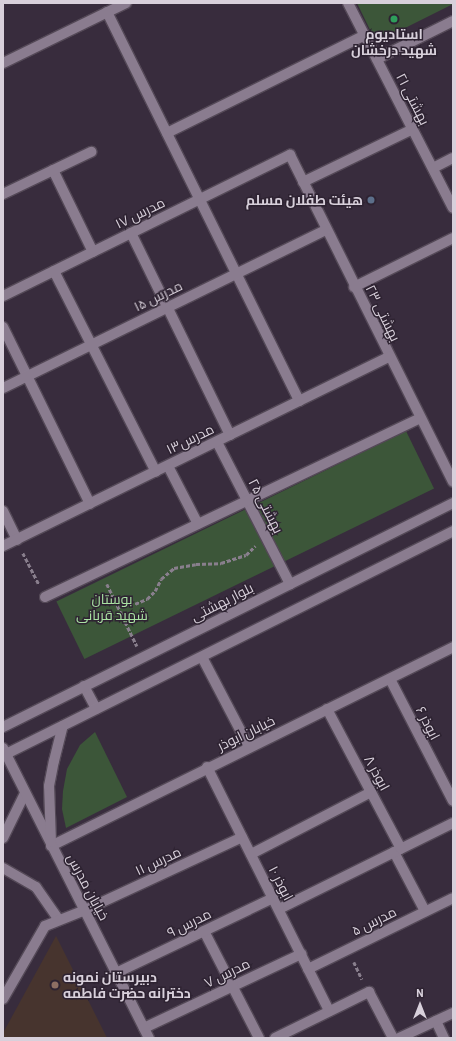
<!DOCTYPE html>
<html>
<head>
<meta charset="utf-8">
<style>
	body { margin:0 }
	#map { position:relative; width:456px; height:1041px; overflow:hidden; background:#382c3d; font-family:Barlow,Cairo,sans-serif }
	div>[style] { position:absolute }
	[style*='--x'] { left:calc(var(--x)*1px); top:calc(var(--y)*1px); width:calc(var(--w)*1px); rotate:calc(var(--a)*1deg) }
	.education>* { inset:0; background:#47342e }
	.green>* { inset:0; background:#3c5639; transform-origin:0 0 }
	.path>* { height:2.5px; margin-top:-1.25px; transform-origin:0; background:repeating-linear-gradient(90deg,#897f8d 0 4px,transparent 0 6px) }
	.roads { filter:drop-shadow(1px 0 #544957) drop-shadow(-1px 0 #544957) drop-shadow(0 1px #544957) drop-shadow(0 -1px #544957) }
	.service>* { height:10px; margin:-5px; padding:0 5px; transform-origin:5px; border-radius:5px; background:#8a7c8f }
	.minor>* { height:10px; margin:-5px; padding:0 5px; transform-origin:5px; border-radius:5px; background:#8a7c8f }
	.tertiary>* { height:10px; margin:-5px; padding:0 5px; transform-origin:5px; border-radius:5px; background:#8a7c8f }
	.secondary>* { height:10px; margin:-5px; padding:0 5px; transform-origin:5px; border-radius:5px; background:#8a7c8f }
	.dots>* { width:11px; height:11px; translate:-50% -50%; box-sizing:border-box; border:2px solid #2e2332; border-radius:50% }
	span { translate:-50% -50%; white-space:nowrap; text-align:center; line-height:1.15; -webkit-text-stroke:3px #2e2332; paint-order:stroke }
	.poi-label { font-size:14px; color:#d8d0db; font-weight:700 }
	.right { translate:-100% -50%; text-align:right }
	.left { translate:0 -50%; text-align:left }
	.street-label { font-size:14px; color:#d8d0db }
	.park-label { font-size:14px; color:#a9e2a2 }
	.frame { position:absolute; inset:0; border:4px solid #d8d0db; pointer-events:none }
	.north { position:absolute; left:400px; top:985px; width:40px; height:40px; -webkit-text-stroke:3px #2e2332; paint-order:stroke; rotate:0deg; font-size:11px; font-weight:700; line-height:16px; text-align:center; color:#d8d0db }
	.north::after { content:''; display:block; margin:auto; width:14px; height:18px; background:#d8d0db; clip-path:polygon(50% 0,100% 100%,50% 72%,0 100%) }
</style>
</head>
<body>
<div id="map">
	<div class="education">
		<div style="clip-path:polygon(56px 936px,107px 1038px,3px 1038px,3px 1033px)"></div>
	</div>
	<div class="green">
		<div style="clip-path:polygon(357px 3px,453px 3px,453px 4px,391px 35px,372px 34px)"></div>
		<div style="left:406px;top:431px;width:64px;height:389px;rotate:64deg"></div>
		<div style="clip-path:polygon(95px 732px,127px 797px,66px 828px,62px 809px,63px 791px,67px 769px,80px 745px)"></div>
	</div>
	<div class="path">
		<div style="--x:23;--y:553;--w:35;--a:63"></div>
		<div style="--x:107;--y:584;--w:69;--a:64.2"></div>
		<div style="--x:117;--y:604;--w:18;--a:0"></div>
		<div style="--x:135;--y:604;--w:13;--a:-23"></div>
		<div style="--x:147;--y:599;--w:11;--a:-45"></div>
		<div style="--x:155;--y:591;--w:13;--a:-63"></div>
		<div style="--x:161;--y:579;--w:17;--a:-40"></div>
		<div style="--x:174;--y:568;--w:22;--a:-10"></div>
		<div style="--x:196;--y:564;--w:25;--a:-2"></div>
		<div style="--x:221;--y:563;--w:26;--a:-18"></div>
		<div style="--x:246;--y:555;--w:13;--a:-45"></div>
		<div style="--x:354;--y:962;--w:19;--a:65"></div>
	</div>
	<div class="roads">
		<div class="service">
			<div style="--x:303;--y:182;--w:122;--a:-25.7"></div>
			<div style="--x:394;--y:852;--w:67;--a:62.3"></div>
			<div style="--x:3;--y:868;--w:38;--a:30"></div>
			<div style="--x:36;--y:887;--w:40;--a:55.1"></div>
			<div style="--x:279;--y:909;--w:194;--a:-26.3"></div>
			<div style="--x:85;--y:910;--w:173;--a:-24.9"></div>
			<div style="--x:436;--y:1021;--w:19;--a:65"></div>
			<div style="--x:144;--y:1028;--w:174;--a:-25.2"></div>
		</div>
		<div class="minor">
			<div style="--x:348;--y:3;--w:230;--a:62.9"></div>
			<div style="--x:107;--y:12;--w:434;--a:63.7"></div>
			<div style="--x:377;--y:59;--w:85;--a:-26.6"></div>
			<div style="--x:3;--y:63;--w:137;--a:-26"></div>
			<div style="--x:167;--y:133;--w:221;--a:-26.3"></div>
			<div style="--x:433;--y:168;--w:22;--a:-27"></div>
			<div style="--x:53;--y:170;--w:91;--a:64"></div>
			<div style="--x:3;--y:194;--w:98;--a:-25.5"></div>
			<div style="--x:131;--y:233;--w:225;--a:63.9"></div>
			<div style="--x:54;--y:271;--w:225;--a:63.1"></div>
			<div style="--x:354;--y:287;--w:110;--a:-26.3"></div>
			<div style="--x:3;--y:296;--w:320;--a:-26.2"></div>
			<div style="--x:290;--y:155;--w:365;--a:63.5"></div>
			<div style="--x:3;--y:327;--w:197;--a:63.8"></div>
			<div style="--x:3;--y:388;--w:360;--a:-26.1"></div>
			<div style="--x:217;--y:442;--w:160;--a:62.8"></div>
			<div style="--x:168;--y:466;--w:65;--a:62.7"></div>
			<div style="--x:3;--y:511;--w:32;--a:64"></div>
			<div style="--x:3;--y:546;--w:430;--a:-26.1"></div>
			<div style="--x:45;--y:597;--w:416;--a:-25.5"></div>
			<div style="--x:202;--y:657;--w:102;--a:62.4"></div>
			<div style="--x:390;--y:679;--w:137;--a:62.7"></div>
			<div style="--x:327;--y:709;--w:158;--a:62.1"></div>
			<div style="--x:207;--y:767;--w:273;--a:63.4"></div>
			<div style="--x:3;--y:838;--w:50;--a:-63.9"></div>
			<div style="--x:251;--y:854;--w:135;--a:-27.3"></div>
			<div style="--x:204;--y:931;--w:120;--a:62.8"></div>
			<div style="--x:308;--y:969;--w:161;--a:-26.1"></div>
			<div style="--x:116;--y:973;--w:174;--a:-25.5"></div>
			<div style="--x:3;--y:999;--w:84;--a:-60.1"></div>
			<div style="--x:45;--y:926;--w:43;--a:-21.8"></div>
			<div style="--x:275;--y:1038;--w:105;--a:-26.1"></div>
			<div style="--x:369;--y:992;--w:52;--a:62.4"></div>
			<div style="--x:399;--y:1038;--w:60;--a:-24.8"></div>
		</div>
		<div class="tertiary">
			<div style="--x:51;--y:846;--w:449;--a:-26.3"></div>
		</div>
		<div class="secondary">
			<div style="--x:84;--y:686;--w:26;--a:62"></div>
			<div style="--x:3;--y:727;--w:503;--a:-26.46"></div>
			<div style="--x:3;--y:748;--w:325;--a:63.3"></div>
			<div style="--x:6;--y:754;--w:500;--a:-26.5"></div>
			<div style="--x:51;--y:842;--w:56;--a:-92"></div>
			<div style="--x:49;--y:786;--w:25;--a:-79"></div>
			<div style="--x:54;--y:761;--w:36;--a:-76"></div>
		</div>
	</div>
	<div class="dots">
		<div style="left:394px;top:19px;background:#2e9e5b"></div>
		<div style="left:371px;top:200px;background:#5c6f8a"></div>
		<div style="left:55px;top:985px;background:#8d6e63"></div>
	</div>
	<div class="poi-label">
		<span style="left:394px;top:42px">استادیوم<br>شهید درخشان</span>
		<span class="right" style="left:363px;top:200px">هيئت طفلان مسلم</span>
		<span class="left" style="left:63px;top:985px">دبیرستان نمونه<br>دخترانه حضرت فاطمه</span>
	</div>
	<div class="street-label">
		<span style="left:413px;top:99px;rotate:63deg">بهشتی ۲۱</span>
		<span style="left:140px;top:213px;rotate:-26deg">مدرس ۱۷</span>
		<span style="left:158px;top:296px;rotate:-26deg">مدرس ۱۵</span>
		<span style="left:383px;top:313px;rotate:64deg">بهشتی ۲۳</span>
		<span style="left:190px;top:439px;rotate:-26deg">مدرس۱۳</span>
		<span style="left:266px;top:506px;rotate:63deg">بهشتی ۲۵</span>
		<span style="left:222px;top:602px;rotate:-27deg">بلوار بهشتی</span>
		<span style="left:428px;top:723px;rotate:63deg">ابوذر ۶</span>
		<span style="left:246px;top:733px;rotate:-26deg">خیابان ابوذر</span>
		<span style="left:377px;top:773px;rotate:62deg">ابوذر ۸</span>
		<span style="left:158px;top:861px;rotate:-25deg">مدرس ۱۱</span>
		<span style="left:281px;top:883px;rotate:63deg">ابوذر ۱۰</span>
		<span style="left:88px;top:887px;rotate:62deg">خیابان مدرس</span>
		<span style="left:374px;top:921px;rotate:-26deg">مدرس ۵</span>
		<span style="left:189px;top:923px;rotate:-26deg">مدرس ۹</span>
		<span style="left:227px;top:973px;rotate:-26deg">مدرس ۷</span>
	</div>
	<div class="park-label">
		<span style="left:112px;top:607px">بوستان<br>شهید قربانی</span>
	</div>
	<div class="frame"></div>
	<div class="north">N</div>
</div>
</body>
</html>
